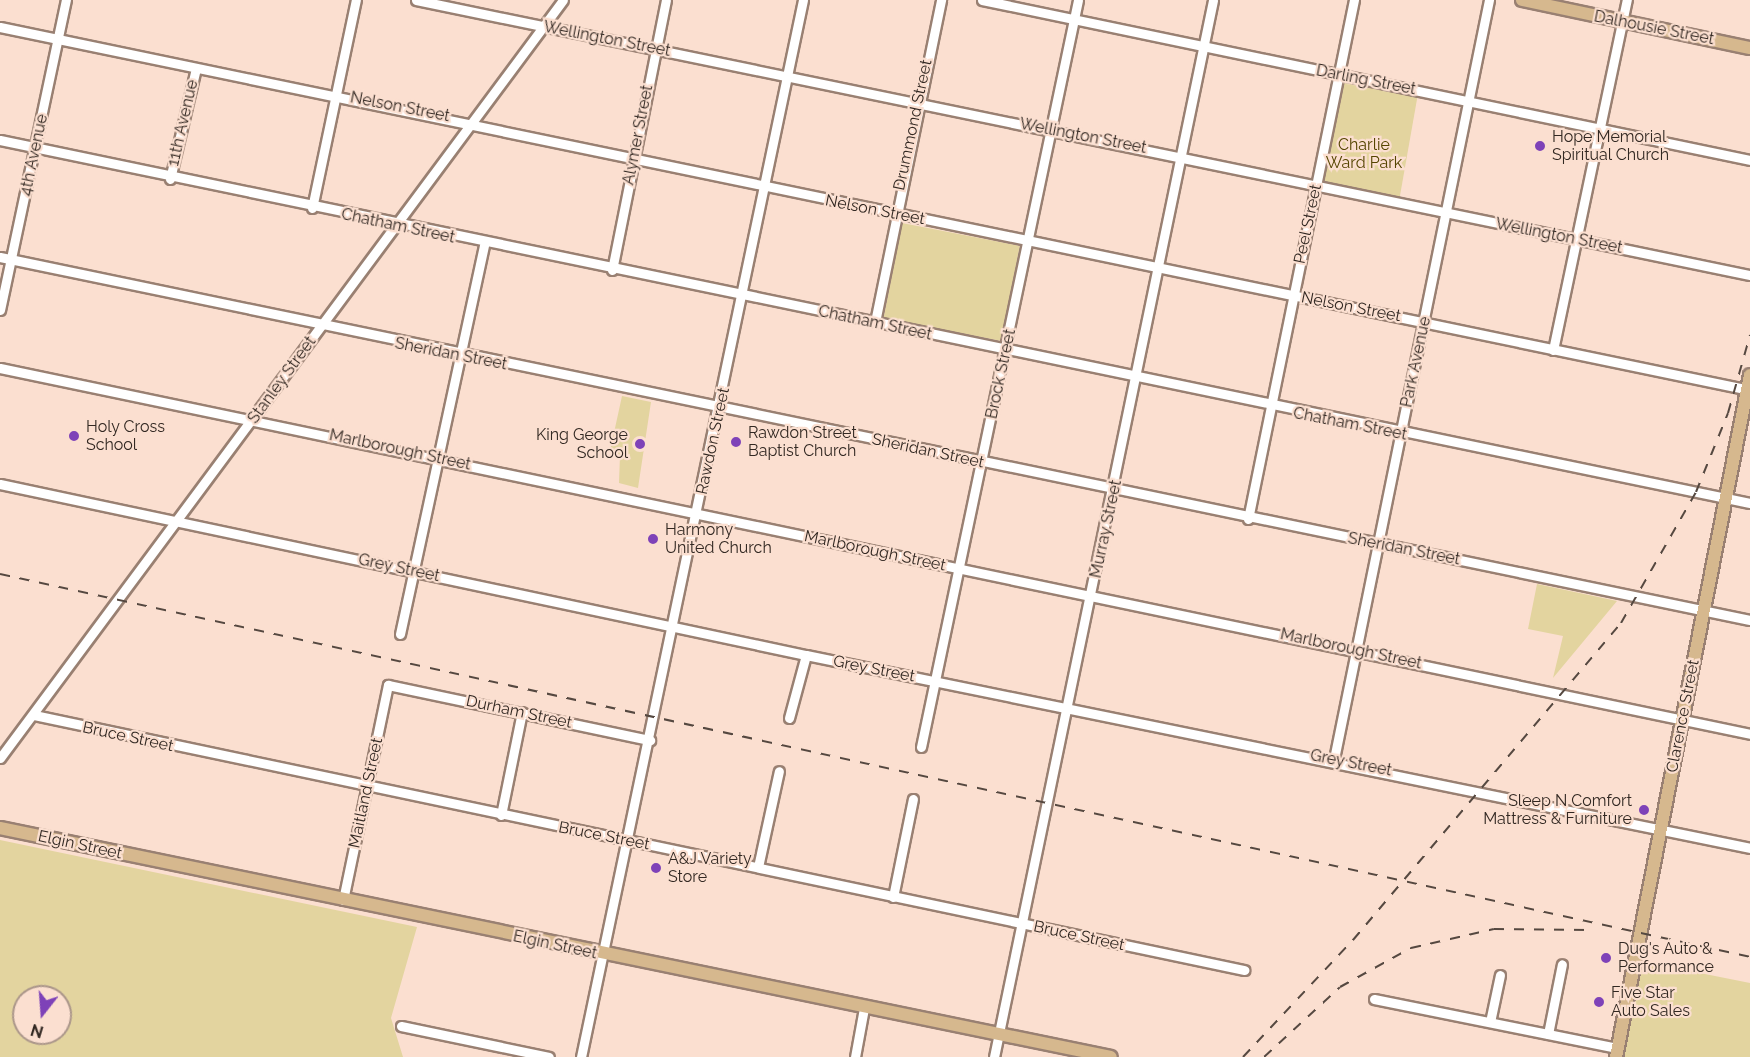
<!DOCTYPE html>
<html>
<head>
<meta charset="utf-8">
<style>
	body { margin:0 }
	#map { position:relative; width:1750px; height:1057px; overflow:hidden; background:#fbdfd0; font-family:Raleway,sans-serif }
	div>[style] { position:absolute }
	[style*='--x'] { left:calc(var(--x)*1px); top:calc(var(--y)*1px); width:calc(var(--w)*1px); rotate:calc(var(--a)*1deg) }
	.green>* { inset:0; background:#e3d49f; transform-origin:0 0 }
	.roads { filter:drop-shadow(2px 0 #998072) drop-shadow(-2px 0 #998072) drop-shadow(0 2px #998072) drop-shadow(0 -2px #998072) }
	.minor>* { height:9px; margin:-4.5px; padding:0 4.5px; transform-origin:4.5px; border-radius:4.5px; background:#fff }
	.major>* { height:12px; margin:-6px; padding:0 6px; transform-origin:6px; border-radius:6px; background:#d6b88e }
	.rail>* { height:2px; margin-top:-1px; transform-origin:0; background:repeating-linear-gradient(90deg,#554840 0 10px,transparent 0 20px) }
	.dots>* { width:16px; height:16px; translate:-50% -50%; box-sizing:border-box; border:3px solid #fbdfd0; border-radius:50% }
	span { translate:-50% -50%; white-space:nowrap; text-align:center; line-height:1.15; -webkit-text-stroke:4.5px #fbdfd0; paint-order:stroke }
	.street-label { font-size:16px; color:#322822 }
	.poi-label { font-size:16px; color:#322822 }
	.left { translate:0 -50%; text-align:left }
	.right { translate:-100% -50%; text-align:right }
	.park-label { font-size:16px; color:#554500 }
	.north { position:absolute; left:12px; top:985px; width:60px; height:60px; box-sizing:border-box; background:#fbdfd0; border:2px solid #ab968a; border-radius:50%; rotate:197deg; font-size:16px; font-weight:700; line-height:24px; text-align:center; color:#322822 }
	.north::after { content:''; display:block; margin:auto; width:21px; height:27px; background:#7e42b8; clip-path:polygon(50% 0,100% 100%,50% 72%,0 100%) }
</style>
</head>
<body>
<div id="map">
	<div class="green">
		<div style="left:1338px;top:75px;width:82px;height:114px;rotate:10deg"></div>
		<div style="left:902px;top:223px;width:120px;height:97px;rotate:11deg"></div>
		<div style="clip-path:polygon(622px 396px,651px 402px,638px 488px,619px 483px,620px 455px,610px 451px)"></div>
		<div style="clip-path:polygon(1537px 584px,1617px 601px,1553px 678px,1563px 636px,1528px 629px)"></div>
		<div style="clip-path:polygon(evenodd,0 840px,417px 927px,391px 1018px,403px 1057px,0 1057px,0 840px,24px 997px,60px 997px,60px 1033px,24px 1033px,24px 997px)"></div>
		<div style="clip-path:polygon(1640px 961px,1750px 983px,1750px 1057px,1624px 1057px)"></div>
	</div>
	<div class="roads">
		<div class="minor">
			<div style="--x:416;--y:0;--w:1362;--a:11.65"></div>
			<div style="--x:982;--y:0;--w:784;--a:11.77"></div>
			<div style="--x:0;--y:27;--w:1787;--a:11.72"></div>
			<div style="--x:0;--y:140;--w:1787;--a:11.72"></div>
			<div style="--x:170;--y:179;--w:114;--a:-76.8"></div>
			<div style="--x:312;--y:208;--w:213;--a:-78.1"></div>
			<div style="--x:0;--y:257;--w:1787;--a:11.72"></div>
			<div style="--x:612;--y:270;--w:275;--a:-78.7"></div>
			<div style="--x:0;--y:310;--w:317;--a:-78"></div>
			<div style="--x:875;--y:322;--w:329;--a:-78.4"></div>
			<div style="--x:1553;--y:350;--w:358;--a:-78.1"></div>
			<div style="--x:0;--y:368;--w:1788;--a:11.81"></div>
			<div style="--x:0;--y:484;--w:824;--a:11.98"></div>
			<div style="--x:806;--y:655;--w:964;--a:11.55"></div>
			<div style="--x:1248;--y:519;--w:530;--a:-78.46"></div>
			<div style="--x:400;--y:634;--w:399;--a:-77.8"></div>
			<div style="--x:34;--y:715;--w:1237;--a:11.9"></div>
			<div style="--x:789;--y:718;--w:65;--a:-74.9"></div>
			<div style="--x:921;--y:747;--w:763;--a:-78.13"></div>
			<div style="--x:0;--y:758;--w:944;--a:-53.4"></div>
			<div style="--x:1334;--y:759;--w:775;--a:-78.46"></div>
			<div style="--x:501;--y:815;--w:105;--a:-78.5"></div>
			<div style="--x:758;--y:867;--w:98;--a:-77.7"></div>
			<div style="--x:893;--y:897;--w:100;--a:-78.5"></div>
			<div style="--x:343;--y:900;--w:220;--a:-78.2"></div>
			<div style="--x:388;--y:685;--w:268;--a:11.9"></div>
			<div style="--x:1374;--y:999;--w:248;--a:11.4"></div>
			<div style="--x:1490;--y:1022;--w:48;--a:-78"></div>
			<div style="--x:401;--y:1026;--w:151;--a:11.8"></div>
			<div style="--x:1548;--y:1034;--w:71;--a:-78.7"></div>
			<div style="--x:581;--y:1057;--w:1080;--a:-78.14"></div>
			<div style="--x:855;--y:1057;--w:50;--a:-79.6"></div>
			<div style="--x:994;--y:1057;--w:1079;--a:-78.29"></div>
		</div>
		<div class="major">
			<div style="--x:1522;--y:0;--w:233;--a:11.9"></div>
			<div style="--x:0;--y:828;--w:1134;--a:11.65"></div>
			<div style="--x:1616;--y:1057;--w:695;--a:-78.88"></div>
		</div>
	</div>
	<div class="rail">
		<div style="--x:0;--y:574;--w:1791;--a:12.34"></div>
		<div style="--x:1243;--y:1057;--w:161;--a:-46.8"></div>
		<div style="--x:1353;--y:940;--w:415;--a:-49.8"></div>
		<div style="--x:1621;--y:623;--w:151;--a:-60.2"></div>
		<div style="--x:1696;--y:492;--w:85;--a:-67.9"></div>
		<div style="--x:1728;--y:413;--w:81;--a:-74.2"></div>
		<div style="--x:1264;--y:1057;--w:103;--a:-42.6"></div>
		<div style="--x:1340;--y:987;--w:81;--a:-28.8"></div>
		<div style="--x:1411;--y:948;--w:85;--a:-12.9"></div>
		<div style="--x:1494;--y:929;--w:96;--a:0.6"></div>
	</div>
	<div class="dots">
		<div style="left:1540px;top:146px;background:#7e42b8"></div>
		<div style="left:74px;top:436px;background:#7e42b8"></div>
		<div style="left:736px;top:442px;background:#7e42b8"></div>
		<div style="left:640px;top:444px;background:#7e42b8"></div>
		<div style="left:653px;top:539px;background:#7e42b8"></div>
		<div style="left:1644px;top:810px;background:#7e42b8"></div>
		<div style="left:656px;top:868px;background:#7e42b8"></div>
		<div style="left:1606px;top:958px;background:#7e42b8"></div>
		<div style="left:1599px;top:1002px;background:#7e42b8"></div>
	</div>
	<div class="street-label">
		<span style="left:1654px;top:28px;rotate:11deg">Dalhousie Street</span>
		<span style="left:607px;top:39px;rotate:11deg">Wellington Street</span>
		<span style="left:1366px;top:80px;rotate:11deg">Darling Street</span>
		<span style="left:400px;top:107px;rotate:11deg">Nelson Street</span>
		<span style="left:183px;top:123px;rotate:-77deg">11th Avenue</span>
		<span style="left:913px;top:125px;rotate:-78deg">Drummond Street</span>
		<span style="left:638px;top:135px;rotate:-79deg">Alymer Street</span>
		<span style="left:1083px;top:136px;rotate:11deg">Wellington Street</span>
		<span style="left:34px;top:155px;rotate:-78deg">4th Avenue</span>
		<span style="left:875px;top:210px;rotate:11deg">Nelson Street</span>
		<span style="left:1308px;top:224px;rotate:-78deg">Peel Street</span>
		<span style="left:398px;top:226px;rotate:12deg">Chatham Street</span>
		<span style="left:1559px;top:236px;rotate:11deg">Wellington Street</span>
		<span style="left:1351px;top:307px;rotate:11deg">Nelson Street</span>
		<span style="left:875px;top:323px;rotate:12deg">Chatham Street</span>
		<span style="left:451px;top:354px;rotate:11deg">Sheridan Street</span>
		<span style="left:1416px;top:362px;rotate:-78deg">Park Avenue</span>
		<span style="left:1001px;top:374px;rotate:-78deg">Brock Street</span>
		<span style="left:282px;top:380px;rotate:-54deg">Stanley Street</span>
		<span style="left:1350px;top:424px;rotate:11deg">Chatham Street</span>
		<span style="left:713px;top:441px;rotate:-78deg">Rawdon Street</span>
		<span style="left:400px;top:450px;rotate:12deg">Marlborough Street</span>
		<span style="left:928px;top:451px;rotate:12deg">Sheridan Street</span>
		<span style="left:1106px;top:529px;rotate:-78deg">Murray Street</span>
		<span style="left:1404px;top:549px;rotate:11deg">Sheridan Street</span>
		<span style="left:875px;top:551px;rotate:12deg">Marlborough Street</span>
		<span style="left:399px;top:568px;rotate:12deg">Grey Street</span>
		<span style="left:1351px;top:649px;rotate:12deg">Marlborough Street</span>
		<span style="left:874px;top:669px;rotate:11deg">Grey Street</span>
		<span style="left:519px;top:712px;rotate:12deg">Durham Street</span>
		<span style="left:1683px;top:716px;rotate:-79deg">Clarence Street</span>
		<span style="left:128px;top:737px;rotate:12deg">Bruce Street</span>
		<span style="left:1351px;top:763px;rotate:11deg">Grey Street</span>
		<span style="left:366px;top:793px;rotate:-78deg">Maitland Street</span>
		<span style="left:604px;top:836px;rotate:11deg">Bruce Street</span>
		<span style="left:80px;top:845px;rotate:12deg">Elgin Street</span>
		<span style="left:1079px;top:936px;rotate:12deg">Bruce Street</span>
		<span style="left:555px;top:945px;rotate:12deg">Elgin Street</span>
	</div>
	<div class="poi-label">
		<span class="left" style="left:1552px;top:146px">Hope Memorial<br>Spiritual Church</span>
		<span class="left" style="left:86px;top:436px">Holy Cross<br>School</span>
		<span class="left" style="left:748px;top:442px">Rawdon Street<br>Baptist Church</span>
		<span class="right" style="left:628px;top:444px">King George<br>School</span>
		<span class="left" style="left:665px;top:539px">Harmony<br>United Church</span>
		<span class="right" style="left:1632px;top:810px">Sleep N Comfort<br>Mattress &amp; Furniture</span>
		<span class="left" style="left:668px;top:868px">A&amp;J Variety<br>Store</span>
		<span class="left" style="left:1618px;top:958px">Dug's Auto &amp;<br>Performance</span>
		<span class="left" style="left:1611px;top:1002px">Five Star<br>Auto Sales</span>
	</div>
	<div class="park-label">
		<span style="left:1364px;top:154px">Charlie<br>Ward Park</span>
	</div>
	<div class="north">N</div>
</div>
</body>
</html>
